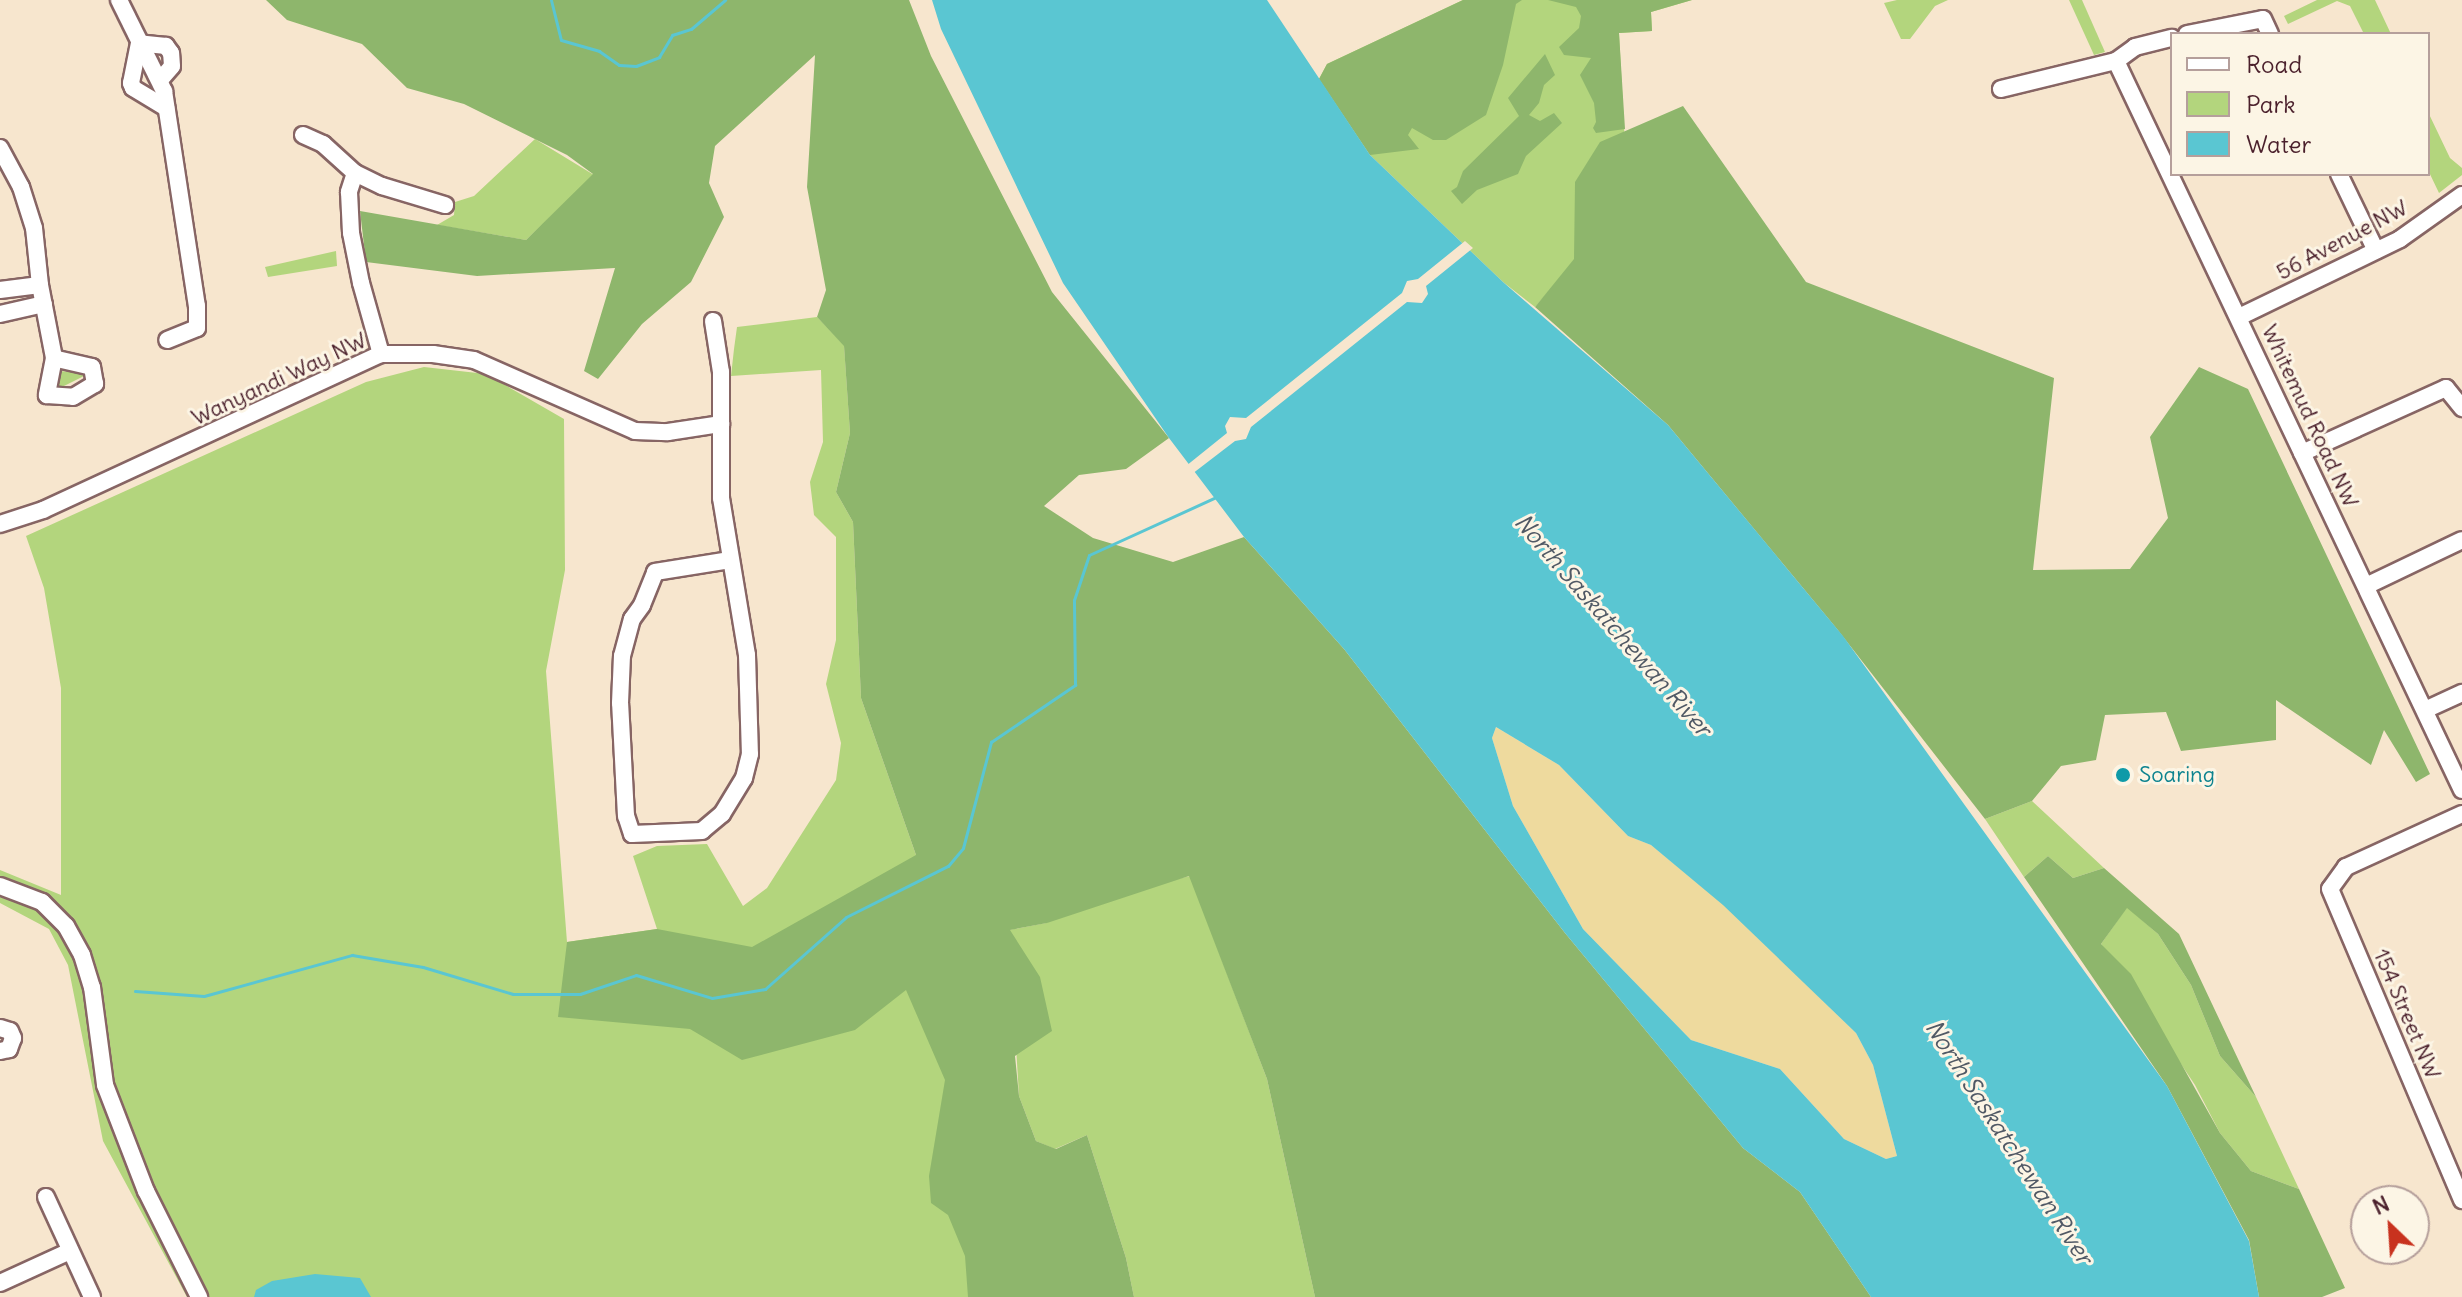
<!DOCTYPE html>
<html>
<head>
<meta charset="utf-8">
<style>
	body { margin:0 }
	#map { position:relative; width:2462px; height:1297px; overflow:hidden; background:#f7e6ce; font-family:Delius,sans-serif }
	div>[style] { position:absolute }
	[style*='--x'] { left:calc(var(--x)*1px); top:calc(var(--y)*1px); width:calc(var(--w)*1px); rotate:calc(var(--a)*1deg) }
	.green>* { inset:0; background:#b3d57d }
	.forest>* { inset:0; background:#8eb66c }
	.sand>* { inset:0; background:#eeda9e }
	.water>* { inset:0; background:#5ac6d2 }
	.pier>* { inset:0; background:#f7e6ce }
	.stream>* { height:3px; margin:-1.5px; padding:0 1.5px; transform-origin:1.5px; border-radius:1.5px; background:#5ac6d2 }
	.roads { filter:drop-shadow(2px 0 #876564) drop-shadow(-2px 0 #876564) drop-shadow(0 2px #876564) drop-shadow(0 -2px #876564) }
	.minor>* { height:16px; margin:-8px; padding:0 8px; transform-origin:8px; border-radius:8px; background:#fff }
	.dots>* { width:22px; height:22px; translate:-50% -50%; box-sizing:border-box; border:4px solid #fcf5e5; border-radius:50% }
	span { translate:-50% -50%; white-space:nowrap; text-align:center; line-height:1.15; -webkit-text-stroke:6px #fcf5e5; paint-order:stroke }
	.street-label { font-size:22px; color:#4a1f2b }
	.culture-label { font-size:22px; color:#0d838f }
	.left { translate:0 -50%; text-align:left }
	.water-label { font-size:24px; color:#505965; font-style:italic }
	.legend { position:absolute; left:2170px; top:32px; width:260px; height:144px; box-sizing:border-box; background:#fcf5e5; border:2px solid #b59f9b; margin:0; padding:10px 14px; list-style:none; font-size:24px; color:#4a1f2b }
	.legend li { display:flex; align-items:center; gap:16px; height:40px }
	.legend b { width:40px; border:2px solid #b59f9b }
	.north { position:absolute; left:2350px; top:1185px; width:80px; height:80px; box-sizing:border-box; background:#fcf5e5; border:2px solid #b59f9b; border-radius:50%; rotate:335deg; font-size:22px; font-weight:700; line-height:32px; text-align:center; color:#4a1f2b }
	.north::after { content:''; display:block; margin:auto; width:28px; height:36px; background:#c8321e; clip-path:polygon(50% 0,100% 100%,50% 72%,0 100%) }
</style>
</head>
<body>
<div id="map">
	<div class="green">
		<div style="clip-path:polygon(1463px 0,1692px 0,1651px 12px,1652px 31px,1619px 33px,1628px 201px,1535px 307px,1503px 282px,1370px 155px,1319px 79px,1327px 64px)"></div>
		<div style="clip-path:polygon(1897px 0,1948px 0,1935px 6px,1910px 39px,1901px 39px,1884px 3px)"></div>
		<div style="clip-path:polygon(2069px 0,2082px 0,2105px 52px,2094px 55px)"></div>
		<div style="clip-path:polygon(2317px 0,2375px 0,2391px 34px,2364px 34px,2350px 6px,2337px 1px,2288px 24px,2284px 16px)"></div>
		<div style="clip-path:polygon(2428px 112px,2450px 158px,2462px 168px,2462px 175px,2439px 193px,2428px 170px)"></div>
		<div style="clip-path:polygon(535px 139px,594px 175px,526px 240px,437px 225px,454px 215px,455px 202px,474px 196px)"></div>
		<div style="clip-path:polygon(336px 251px,337px 266px,268px 277px,265px 267px)"></div>
		<div style="clip-path:polygon(817px 317px,844px 345px,850px 433px,836px 492px,853px 522px,861px 698px,916px 855px,990px 1297px,187px 1297px,103px 1141px,68px 965px,49px 929px,0 903px,0 870px,61px 895px,61px 688px,44px 588px,26px 536px,366px 382px,424px 367px,486px 374px,564px 419px,565px 570px,546px 671px,567px 942px,657px 929px,633px 856px,657px 846px,707px 844px,743px 906px,767px 888px,836px 780px,841px 743px,826px 684px,836px 640px,836px 537px,814px 515px,810px 482px,823px 442px,821px 370px,731px 376px,734px 349px,737px 327px)"></div>
		<div style="clip-path:polygon(60px 371px,88px 374px,56px 390px)"></div>
		<div style="clip-path:polygon(2032px 801px,2104px 868px,2073px 878px,2048px 856px,2024px 877px,1985px 819px)"></div>
		<div style="clip-path:polygon(1190px 876px,1267px 1079px,1315px 1297px,1134px 1297px,1126px 1258px,1087px 1135px,1055px 1149px,1036px 1141px,1019px 1096px,1009px 930px,1046px 923px,1084px 901px)"></div>
		<div style="clip-path:polygon(2127px 907px,2158px 934px,2191px 985px,2220px 1056px,2256px 1097px,2299px 1189px,2251px 1171px,2220px 1133px,2195px 1085px,2101px 944px)"></div>
	</div>
	<div class="forest">
		<div style="clip-path:polygon(266px 0,909px 0,931px 56px,1052px 292px,1169px 438px,1126px 469px,1079px 475px,1044px 506px,1093px 538px,1173px 562px,1244px 537px,1344px 649px,1565px 933px,1743px 1148px,1800px 1192px,1871px 1297px,1315px 1297px,1267px 1079px,1189px 876px,1047px 923px,1010px 930px,1040px 977px,1052px 1031px,1015px 1056px,1019px 1096px,1036px 1141px,1056px 1149px,1087px 1135px,1126px 1258px,1134px 1297px,968px 1297px,965px 1256px,948px 1215px,931px 1203px,929px 1176px,945px 1080px,906px 990px,855px 1030px,742px 1060px,690px 1029px,558px 1017px,567px 942px,657px 929px,752px 947px,916px 855px,861px 698px,853px 522px,836px 492px,850px 433px,844px 346px,817px 317px,826px 290px,807px 187px,815px 55px,715px 146px,709px 183px,724px 217px,691px 282px,642px 324px,598px 379px,584px 371px,615px 268px,477px 276px,366px 262px,360px 211px,526px 240px,593px 174px,567px 155px,464px 104px,407px 88px,362px 44px,287px 20px)"></div>
		<div style="clip-path:polygon(1463px 0,1522px 0,1516px 4px,1503px 65px,1486px 115px,1446px 140px,1433px 140px,1412px 128px,1408px 135px,1419px 149px,1370px 155px,1319px 79px,1327px 64px)"></div>
		<div style="clip-path:polygon(1548px 0,1692px 0,1651px 12px,1652px 31px,1619px 33px,1625px 129px,1596px 133px,1593px 128px,1596px 122px,1594px 103px,1580px 75px,1591px 58px,1564px 55px,1559px 47px,1579px 28px,1581px 16px,1576px 7px)"></div>
		<div style="clip-path:polygon(1545px 54px,1555px 75px,1544px 85px,1539px 103px,1529px 115px,1540px 121px,1554px 113px,1562px 123px,1526px 156px,1518px 174px,1477px 190px,1462px 204px,1451px 191px,1457px 187px,1463px 171px,1519px 116px,1508px 98px)"></div>
		<div style="clip-path:polygon(1683px 106px,1806px 282px,2054px 378px,2033px 570px,2130px 569px,2168px 518px,2150px 437px,2199px 367px,2248px 389px,2430px 774px,2416px 782px,2384px 730px,2371px 765px,2276px 700px,2276px 740px,2181px 751px,2166px 712px,2105px 715px,2096px 760px,2061px 766px,2032px 801px,1985px 819px,1837px 629px,1668px 425px,1535px 307px,1574px 259px,1575px 182px,1600px 142px)"></div>
		<div style="clip-path:polygon(2048px 856px,2073px 878px,2104px 868px,2179px 934px,2256px 1097px,2220px 1056px,2191px 985px,2158px 934px,2127px 908px,2101px 944px,2131px 974px,2220px 1133px,2251px 1171px,2299px 1189px,2345px 1288px,2322px 1297px,2259px 1297px,2249px 1240px,2167px 1086px,2024px 877px)"></div>
	</div>
	<div class="sand">
		<div style="clip-path:polygon(1496px 727px,1559px 765px,1628px 836px,1651px 845px,1723px 904px,1856px 1033px,1873px 1065px,1897px 1156px,1886px 1159px,1844px 1139px,1780px 1069px,1691px 1040px,1583px 929px,1513px 806px,1492px 738px)"></div>
	</div>
	<div class="water">
		<div style="clip-path:polygon(evenodd,932px 0,1267px 0,1370px 155px,1503px 282px,1668px 425px,1843px 636px,2167px 1086px,2249px 1241px,2259px 1297px,1871px 1297px,1800px 1192px,1743px 1148px,1565px 933px,1344px 649px,1244px 537px,1169px 438px,1063px 283px,941px 29px,932px 0,1496px 727px,1559px 765px,1628px 836px,1651px 845px,1723px 905px,1856px 1033px,1873px 1065px,1897px 1156px,1886px 1159px,1844px 1139px,1780px 1069px,1691px 1040px,1583px 929px,1513px 806px,1492px 738px,1496px 727px)"></div>
		<div style="clip-path:polygon(315px 1274px,360px 1278px,371px 1297px,254px 1297px,256px 1290px,272px 1281px)"></div>
	</div>
	<div class="pier">
		<div style="clip-path:polygon(1465px 241px,1473px 248px,1426px 286px,1428px 294px,1422px 303px,1407px 302px,1251px 427px,1246px 439px,1235px 441px,1192px 474px,1186px 466px,1227px 433px,1225px 426px,1230px 417px,1246px 418px,1402px 293px,1407px 281px,1418px 279px)"></div>
	</div>
	<div class="stream">
		<div style="--x:551;--y:0;--w:41;--a:76"></div>
		<div style="--x:561;--y:40;--w:40;--a:16"></div>
		<div style="--x:599;--y:51;--w:24;--a:35"></div>
		<div style="--x:619;--y:65;--w:17;--a:3"></div>
		<div style="--x:636;--y:66;--w:25;--a:-21"></div>
		<div style="--x:659;--y:57;--w:26;--a:-59"></div>
		<div style="--x:672;--y:35;--w:20;--a:-18"></div>
		<div style="--x:691;--y:29;--w:45;--a:-40.5"></div>
		<div style="--x:135;--y:991;--w:69;--a:4.1"></div>
		<div style="--x:204;--y:996;--w:154;--a:-15.5"></div>
		<div style="--x:352;--y:955;--w:72;--a:9.6"></div>
		<div style="--x:423;--y:967;--w:94;--a:16.7"></div>
		<div style="--x:513;--y:994;--w:67;--a:0"></div>
		<div style="--x:580;--y:994;--w:59;--a:-18.7"></div>
		<div style="--x:636;--y:975;--w:79;--a:16.8"></div>
		<div style="--x:712;--y:998;--w:54;--a:-9.6"></div>
		<div style="--x:765;--y:989;--w:108;--a:-41.6"></div>
		<div style="--x:846;--y:917;--w:114;--a:-26.6"></div>
		<div style="--x:948;--y:866;--w:23;--a:-50"></div>
		<div style="--x:963;--y:848;--w:110;--a:-75.2"></div>
		<div style="--x:991;--y:742;--w:102;--a:-34.2"></div>
		<div style="--x:1075;--y:685;--w:85;--a:-90.7"></div>
		<div style="--x:1074;--y:600;--w:47;--a:-71.6"></div>
		<div style="--x:1089;--y:555;--w:140;--a:-24.5"></div>
	</div>
	<div class="roads">
		<div class="minor">
			<div style="--x:119;--y:0;--w:102;--a:63.7"></div>
			<div style="--x:164;--y:91;--w:218;--a:81.3"></div>
			<div style="--x:197;--y:306;--w:22;--a:90"></div>
			<div style="--x:197;--y:328;--w:32;--a:158"></div>
			<div style="--x:2187;--y:34;--w:77;--a:-11.2"></div>
			<div style="--x:2263;--y:19;--w:17;--a:65"></div>
			<div style="--x:2116;--y:61;--w:807;--a:64.61"></div>
			<div style="--x:160;--y:80;--w:18;--a:-49"></div>
			<div style="--x:172;--y:66;--w:13;--a:-94"></div>
			<div style="--x:171;--y:53;--w:9;--a:-126"></div>
			<div style="--x:166;--y:46;--w:27;--a:-174"></div>
			<div style="--x:139;--y:43;--w:41;--a:101.3"></div>
			<div style="--x:131;--y:83;--w:5;--a:68"></div>
			<div style="--x:133;--y:88;--w:39;--a:31"></div>
			<div style="--x:2001;--y:89;--w:118;--a:-13.7"></div>
			<div style="--x:2116;--y:61;--w:24;--a:-36"></div>
			<div style="--x:2135;--y:47;--w:38;--a:-14"></div>
			<div style="--x:303;--y:135;--w:22;--a:24"></div>
			<div style="--x:323;--y:144;--w:43;--a:42.2"></div>
			<div style="--x:355;--y:173;--w:30;--a:26"></div>
			<div style="--x:382;--y:186;--w:66;--a:16.8"></div>
			<div style="--x:0;--y:148;--w:44;--a:61.7"></div>
			<div style="--x:21;--y:187;--w:43;--a:72.4"></div>
			<div style="--x:34;--y:228;--w:57;--a:84"></div>
			<div style="--x:40;--y:285;--w:74;--a:79.1"></div>
			<div style="--x:54;--y:358;--w:38;--a:101"></div>
			<div style="--x:47;--y:395;--w:26;--a:4"></div>
			<div style="--x:73;--y:397;--w:26;--a:-31"></div>
			<div style="--x:95;--y:384;--w:17;--a:-100"></div>
			<div style="--x:92;--y:367;--w:39;--a:-167"></div>
			<div style="--x:355;--y:173;--w:20;--a:108"></div>
			<div style="--x:349;--y:192;--w:41;--a:87.2"></div>
			<div style="--x:351;--y:233;--w:51;--a:78.7"></div>
			<div style="--x:361;--y:283;--w:74;--a:74.3"></div>
			<div style="--x:2339;--y:174;--w:85;--a:64.3"></div>
			<div style="--x:0;--y:290;--w:40;--a:-7.1"></div>
			<div style="--x:0;--y:314;--w:45;--a:-12.8"></div>
			<div style="--x:2239;--y:317;--w:179;--a:-25.8"></div>
			<div style="--x:2400;--y:239;--w:76;--a:-35.4"></div>
			<div style="--x:713;--y:321;--w:52;--a:81.1"></div>
			<div style="--x:721;--y:372;--w:126;--a:90"></div>
			<div style="--x:721;--y:498;--w:159;--a:80.6"></div>
			<div style="--x:747;--y:655;--w:99;--a:88.3"></div>
			<div style="--x:750;--y:754;--w:25;--a:104"></div>
			<div style="--x:744;--y:778;--w:42;--a:121.4"></div>
			<div style="--x:722;--y:814;--w:26;--a:140"></div>
			<div style="--x:702;--y:831;--w:70;--a:177.5"></div>
			<div style="--x:632;--y:834;--w:19;--a:-108"></div>
			<div style="--x:626;--y:816;--w:113;--a:-93"></div>
			<div style="--x:620;--y:703;--w:47;--a:-87.6"></div>
			<div style="--x:622;--y:656;--w:38;--a:-75"></div>
			<div style="--x:632;--y:619;--w:17;--a:-54"></div>
			<div style="--x:642;--y:605;--w:35;--a:-68"></div>
			<div style="--x:655;--y:572;--w:76;--a:-9.1"></div>
			<div style="--x:2302;--y:453;--w:158;--a:-24.3"></div>
			<div style="--x:2446;--y:388;--w:26;--a:51"></div>
			<div style="--x:0;--y:524;--w:45;--a:-18"></div>
			<div style="--x:43;--y:510;--w:372;--a:-24.8"></div>
			<div style="--x:381;--y:354;--w:52;--a:0"></div>
			<div style="--x:433;--y:354;--w:41;--a:8.3"></div>
			<div style="--x:474;--y:360;--w:176;--a:23.8"></div>
			<div style="--x:635;--y:431;--w:33;--a:2"></div>
			<div style="--x:668;--y:432;--w:54;--a:-8.6"></div>
			<div style="--x:2366;--y:586;--w:106;--a:-25.6"></div>
			<div style="--x:2425;--y:710;--w:41;--a:-24.7"></div>
			<div style="--x:2462;--y:814;--w:128;--a:155.4"></div>
			<div style="--x:2346;--y:867;--w:27;--a:126"></div>
			<div style="--x:2330;--y:889;--w:338;--a:67"></div>
			<div style="--x:0;--y:886;--w:45;--a:20.9"></div>
			<div style="--x:42;--y:902;--w:34;--a:45"></div>
			<div style="--x:66;--y:926;--w:33;--a:61"></div>
			<div style="--x:82;--y:955;--w:34;--a:73"></div>
			<div style="--x:92;--y:987;--w:99;--a:82.4"></div>
			<div style="--x:105;--y:1085;--w:114;--a:68.9"></div>
			<div style="--x:146;--y:1191;--w:119;--a:63.4"></div>
			<div style="--x:0;--y:1028;--w:10;--a:17"></div>
			<div style="--x:10;--y:1031;--w:8;--a:67"></div>
			<div style="--x:13;--y:1038;--w:12;--a:110"></div>
			<div style="--x:9;--y:1049;--w:9;--a:167"></div>
			<div style="--x:46;--y:1197;--w:110;--a:65.3"></div>
			<div style="--x:0;--y:1283;--w:77;--a:-24.6"></div>
		</div>
	</div>
	<div class="dots">
		<div style="left:2123px;top:775px;background:#0f9aa8"></div>
	</div>
	<div class="street-label">
		<span style="left:2342px;top:240px;rotate:-28deg">56 Avenue NW</span>
		<span style="left:279px;top:379px;rotate:-25deg">Wanyandi Way NW</span>
		<span style="left:2310px;top:416px;rotate:65deg">Whitemud Road NW</span>
		<span style="left:2407px;top:1014px;rotate:67deg">154 Street NW</span>
	</div>
	<div class="culture-label">
		<span class="left" style="left:2139px;top:775px">Soaring</span>
	</div>
	<div class="water-label">
		<span style="left:1613px;top:625px;rotate:49deg">North Saskatchewan River</span>
		<span style="left:2009px;top:1142px;rotate:57deg">North Saskatchewan River</span>
	</div>
	<ul class="legend">
	<li><b style="height:10px;background:#fff"></b>Road</li>
	<li><b style="height:22px;background:#b3d57d"></b>Park</li>
	<li><b style="height:22px;background:#5ac6d2"></b>Water</li>
	</ul>
	<div class="north">N</div>
</div>
</body>
</html>
